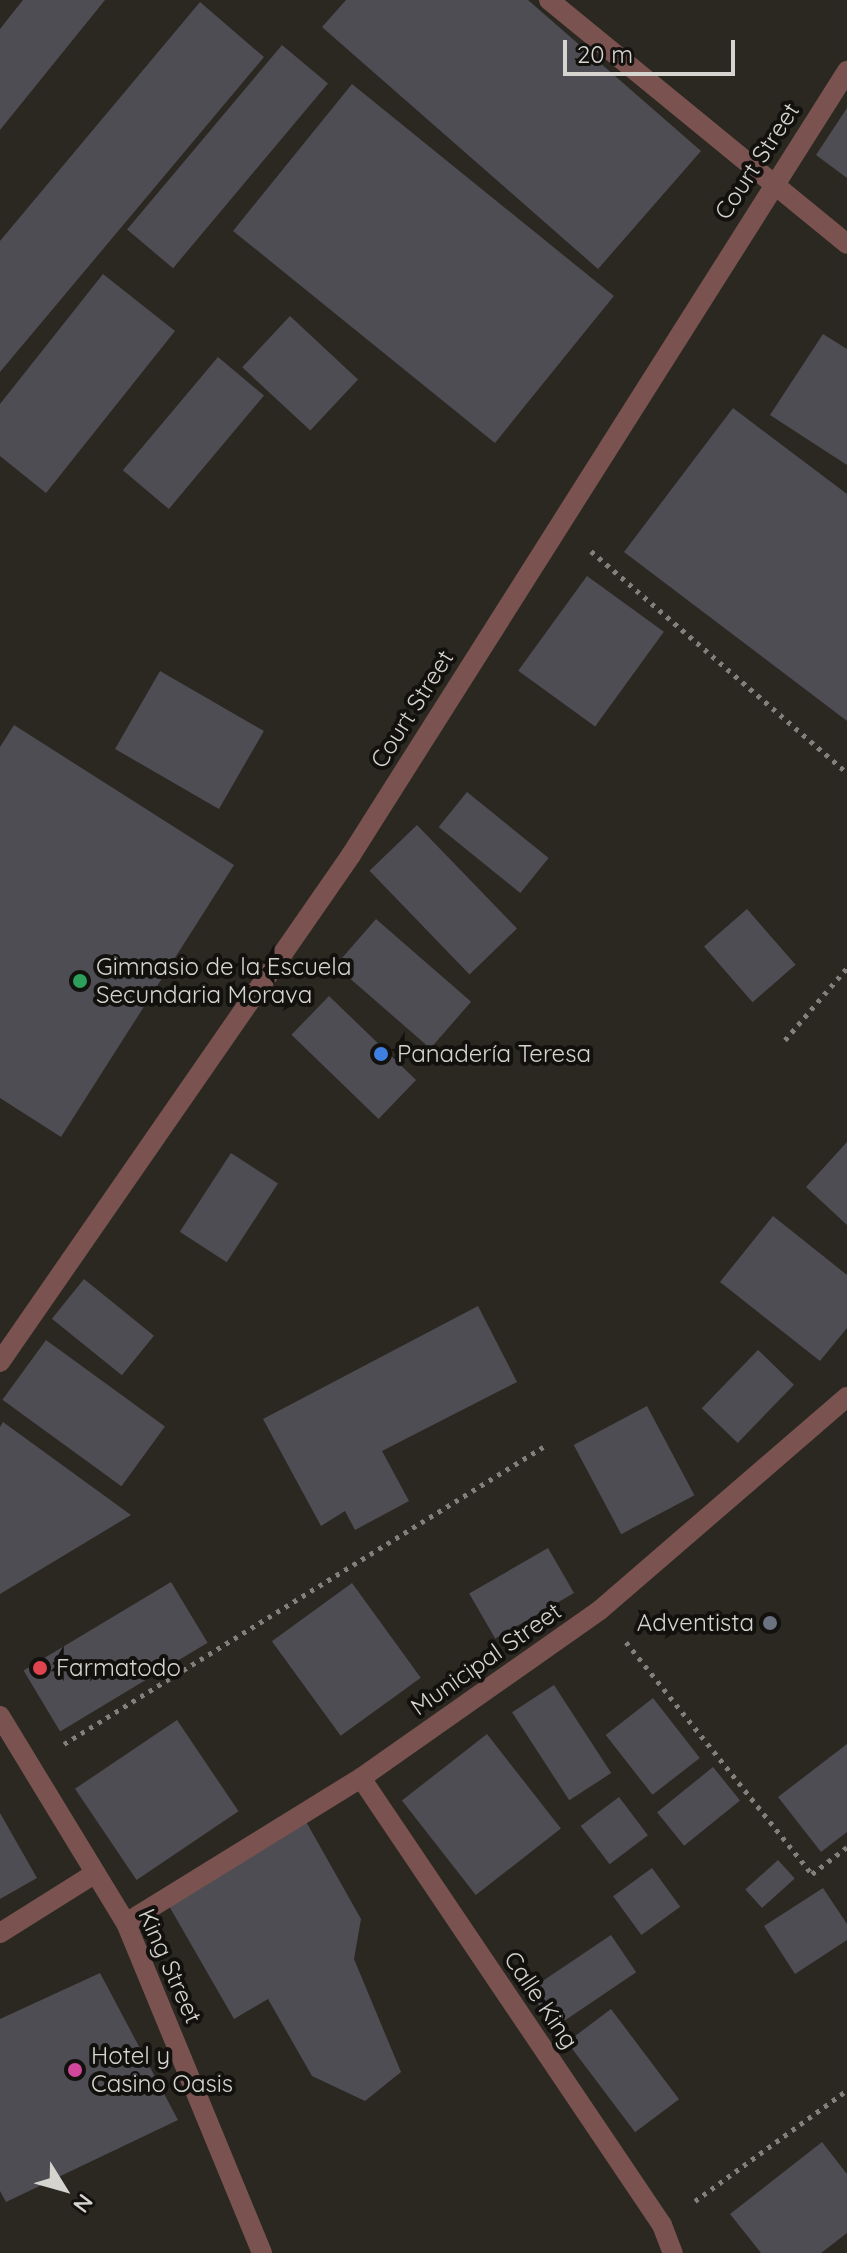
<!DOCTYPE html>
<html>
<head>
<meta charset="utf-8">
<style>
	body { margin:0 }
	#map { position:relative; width:847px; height:2253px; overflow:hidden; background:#2b2822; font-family:Quicksand,sans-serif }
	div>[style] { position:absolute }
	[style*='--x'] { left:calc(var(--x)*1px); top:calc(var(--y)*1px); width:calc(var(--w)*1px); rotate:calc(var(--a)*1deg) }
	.building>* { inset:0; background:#4e4d54; transform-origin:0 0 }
	.path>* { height:5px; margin-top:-2.5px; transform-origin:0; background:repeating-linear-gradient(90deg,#82807b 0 4px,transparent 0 10px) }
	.minor>* { height:20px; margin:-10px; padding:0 10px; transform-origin:10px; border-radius:10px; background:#7a5350 }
	.dots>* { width:22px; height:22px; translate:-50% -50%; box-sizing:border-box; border:4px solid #12110e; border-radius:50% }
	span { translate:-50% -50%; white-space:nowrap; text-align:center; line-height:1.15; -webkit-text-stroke:8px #12110e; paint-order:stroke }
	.street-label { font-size:24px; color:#d5d4cf }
	.poi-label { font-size:24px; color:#d5d4cf }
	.left { translate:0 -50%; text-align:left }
	.right { translate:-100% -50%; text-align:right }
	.north { position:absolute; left:24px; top:2149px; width:80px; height:80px; -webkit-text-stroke:6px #12110e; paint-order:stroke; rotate:127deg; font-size:22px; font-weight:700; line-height:32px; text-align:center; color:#d5d4cf }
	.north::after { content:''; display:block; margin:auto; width:28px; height:36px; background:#d5d4cf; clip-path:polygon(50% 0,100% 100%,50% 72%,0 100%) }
	.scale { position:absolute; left:563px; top:40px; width:172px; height:36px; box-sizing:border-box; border:4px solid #d5d4cf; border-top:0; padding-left:10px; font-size:24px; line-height:28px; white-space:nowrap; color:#d5d4cf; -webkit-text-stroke:6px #12110e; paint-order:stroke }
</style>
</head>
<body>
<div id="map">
	<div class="building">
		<div style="clip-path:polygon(23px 0,105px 0,0 130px,0 29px)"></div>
		<div style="clip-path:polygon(346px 0,528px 0,701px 151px,598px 269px,322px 27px)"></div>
		<div style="clip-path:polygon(200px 2px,264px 57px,0 372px,0 241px)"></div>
		<div style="left:282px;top:45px;width:60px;height:241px;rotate:40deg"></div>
		<div style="left:352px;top:84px;width:337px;height:189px;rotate:39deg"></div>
		<div style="clip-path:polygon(847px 108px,847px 178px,816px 155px)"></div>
		<div style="clip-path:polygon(103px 274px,175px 331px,46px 493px,0 456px,0 404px)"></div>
		<div style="left:290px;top:316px;width:93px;height:70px;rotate:43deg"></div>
		<div style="clip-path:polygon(823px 334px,847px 349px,847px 465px,770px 415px)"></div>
		<div style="left:218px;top:357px;width:60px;height:148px;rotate:40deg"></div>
		<div style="clip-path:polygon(733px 408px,847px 494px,847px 721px,624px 552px)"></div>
		<div style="left:587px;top:576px;width:95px;height:117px;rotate:36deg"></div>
		<div style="left:160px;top:671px;width:120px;height:90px;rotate:30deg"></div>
		<div style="clip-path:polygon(14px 725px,234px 865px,61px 1137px,0 1098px,0 747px)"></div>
		<div style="left:467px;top:792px;width:105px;height:45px;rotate:39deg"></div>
		<div style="left:417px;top:825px;width:144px;height:66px;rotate:46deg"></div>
		<div style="left:747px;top:909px;width:74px;height:57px;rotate:49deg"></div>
		<div style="left:376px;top:919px;width:126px;height:62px;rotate:41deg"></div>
		<div style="left:329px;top:996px;width:121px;height:54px;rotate:44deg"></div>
		<div style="clip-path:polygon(847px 1142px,847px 1225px,806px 1187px)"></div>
		<div style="left:231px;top:1153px;width:56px;height:94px;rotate:33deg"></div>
		<div style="clip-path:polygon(773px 1216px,847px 1275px,847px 1328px,820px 1361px,720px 1282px)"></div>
		<div style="left:84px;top:1279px;width:90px;height:51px;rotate:39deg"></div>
		<div style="clip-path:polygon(478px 1306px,517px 1382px,382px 1451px,409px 1501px,355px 1530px,345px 1511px,321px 1526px,263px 1419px)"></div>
		<div style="left:46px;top:1340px;width:147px;height:74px;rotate:36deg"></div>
		<div style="left:758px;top:1350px;width:50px;height:81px;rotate:44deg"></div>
		<div style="left:647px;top:1406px;width:101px;height:83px;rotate:62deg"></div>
		<div style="clip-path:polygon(3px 1422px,131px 1515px,0 1594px,0 1427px)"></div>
		<div style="left:548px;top:1548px;width:52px;height:91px;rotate:60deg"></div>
		<div style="left:171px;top:1582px;width:71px;height:172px;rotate:59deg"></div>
		<div style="left:352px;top:1583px;width:117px;height:99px;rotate:54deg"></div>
		<div style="left:554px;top:1685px;width:105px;height:50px;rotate:57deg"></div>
		<div style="left:653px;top:1698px;width:76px;height:60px;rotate:52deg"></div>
		<div style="left:177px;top:1720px;width:110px;height:123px;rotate:56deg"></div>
		<div style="left:487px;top:1734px;width:120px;height:108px;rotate:52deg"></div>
		<div style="clip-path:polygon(847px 1744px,847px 1832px,821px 1852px,778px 1797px)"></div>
		<div style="left:713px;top:1767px;width:43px;height:72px;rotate:51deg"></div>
		<div style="left:619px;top:1797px;width:48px;height:48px;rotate:53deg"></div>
		<div style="clip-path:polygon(0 1813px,37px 1878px,0 1899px)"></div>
		<div style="clip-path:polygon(304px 1818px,361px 1919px,354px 1959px,401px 2072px,365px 2101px,312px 2076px,268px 1999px,234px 2019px,165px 1899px)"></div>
		<div style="left:778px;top:1860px;width:25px;height:44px;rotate:48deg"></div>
		<div style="left:652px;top:1868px;width:48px;height:48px;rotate:54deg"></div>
		<div style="clip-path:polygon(823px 1888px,847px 1924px,847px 1940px,795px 1974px,764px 1926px)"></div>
		<div style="left:611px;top:1935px;width:45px;height:99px;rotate:56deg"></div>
		<div style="clip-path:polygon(100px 1973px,178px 2120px,6px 2202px,0 2191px,0 2019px)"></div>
		<div style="left:611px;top:2009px;width:113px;height:55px;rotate:53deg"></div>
		<div style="clip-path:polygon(822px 2142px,847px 2174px,847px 2233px,821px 2253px,761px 2253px,730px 2214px)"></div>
	</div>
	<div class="path">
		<div style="--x:591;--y:551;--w:339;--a:40.9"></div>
		<div style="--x:785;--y:1040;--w:95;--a:-49.3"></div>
		<div style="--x:626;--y:1642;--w:297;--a:51.3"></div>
		<div style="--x:812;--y:1874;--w:44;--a:-37.6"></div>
		<div style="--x:64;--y:1744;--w:564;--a:-31.8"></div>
		<div style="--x:695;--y:2201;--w:188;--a:-36.1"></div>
	</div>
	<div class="minor">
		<div style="--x:549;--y:0;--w:385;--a:39.3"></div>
		<div style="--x:0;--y:1362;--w:617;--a:-55.3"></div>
		<div style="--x:351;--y:855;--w:928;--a:-57.68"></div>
		<div style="--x:0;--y:1716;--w:242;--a:58.7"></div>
		<div style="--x:126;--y:1923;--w:357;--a:67.6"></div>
		<div style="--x:361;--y:1778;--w:539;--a:56.04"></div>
		<div style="--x:662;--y:2225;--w:30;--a:69"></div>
		<div style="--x:126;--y:1923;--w:276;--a:-31.7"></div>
		<div style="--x:361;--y:1778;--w:292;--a:-35.1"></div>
		<div style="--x:600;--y:1610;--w:326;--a:-40.8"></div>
		<div style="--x:0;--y:1933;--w:111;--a:-32.1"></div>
	</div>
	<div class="dots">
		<div style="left:80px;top:981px;background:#2e9e5b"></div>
		<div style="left:381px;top:1054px;background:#3f7fe0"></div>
		<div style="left:770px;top:1623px;background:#6b7280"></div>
		<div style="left:40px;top:1668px;background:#e0444e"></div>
		<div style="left:75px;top:2070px;background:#d1479c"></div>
	</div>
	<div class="street-label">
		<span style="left:757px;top:161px;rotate:-57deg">Court Street</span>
		<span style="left:412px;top:709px;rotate:-58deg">Court Street</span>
		<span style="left:486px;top:1659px;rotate:-35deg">Municipal Street</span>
		<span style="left:170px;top:1966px;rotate:66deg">King Street</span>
		<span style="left:541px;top:2000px;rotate:56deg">Calle King</span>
	</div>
	<div class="poi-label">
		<span class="left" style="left:96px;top:981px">Gimnasio de la Escuela<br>Secundaria Morava</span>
		<span class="left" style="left:397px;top:1054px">Panadería Teresa</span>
		<span class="right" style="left:754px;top:1623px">Adventista</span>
		<span class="left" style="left:56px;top:1668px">Farmatodo</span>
		<span class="left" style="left:91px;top:2070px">Hotel y<br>Casino Oasis</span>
	</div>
	<div class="north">N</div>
	<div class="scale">20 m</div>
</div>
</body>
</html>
